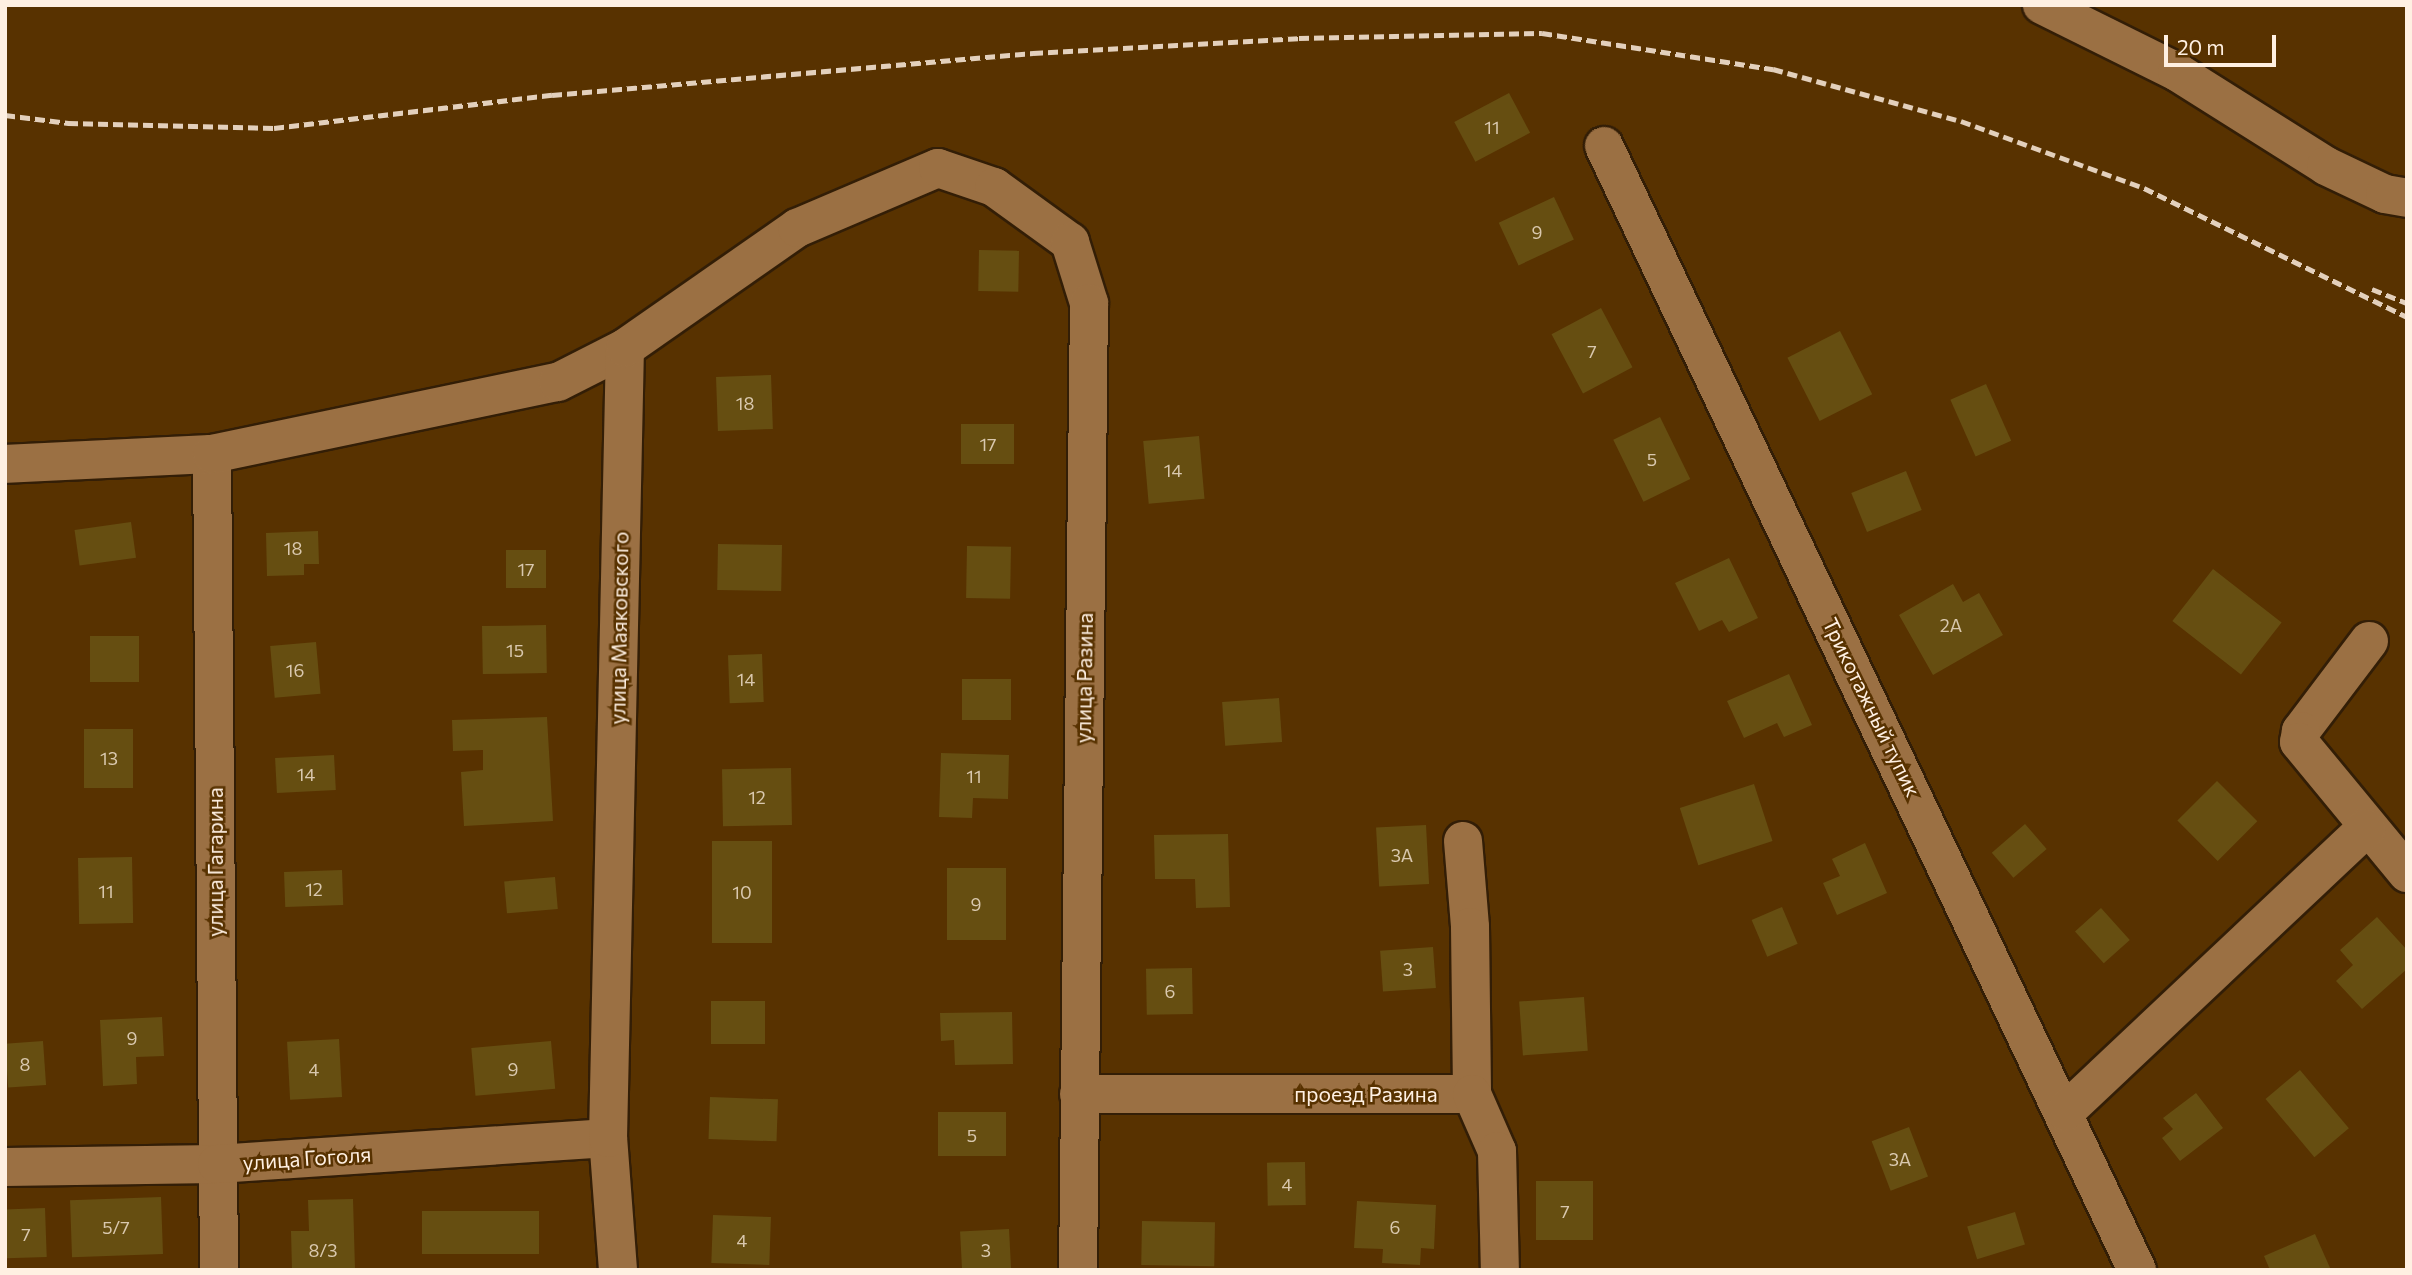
<!DOCTYPE html>
<html>
<head>
<meta charset="utf-8">
<style>
	body { margin:0 }
	#map { position:relative; width:2412px; height:1275px; overflow:hidden; background:#583200; font-family:Commissioner,sans-serif }
	div>[style] { position:absolute }
	[style*='--x'] { left:calc(var(--x)*1px); top:calc(var(--y)*1px); width:calc(var(--w)*1px); rotate:calc(var(--a)*1deg) }
	.building>* { inset:0; background:#664e11; transform-origin:0 0 }
	.roads { filter:drop-shadow(2px 0 #331e06) drop-shadow(-2px 0 #331e06) drop-shadow(0 2px #331e06) drop-shadow(0 -2px #331e06) }
	.minor>* { height:38px; margin:-19px; padding:0 19px; transform-origin:19px; border-radius:19px; background:#9b7043 }
	.rail>* { height:5px; margin-top:-2.5px; transform-origin:0; background:repeating-linear-gradient(90deg,#e3d0bc 0 10px,transparent 0 15px) }
	span { translate:-50% -50%; white-space:nowrap; text-align:center; line-height:1.15; -webkit-text-stroke:5px #583200; paint-order:stroke }
	.number-label { font-size:18px; color:#d9c8ae }
	.number-label span { -webkit-text-stroke-width:0 }
	.street-label { font-size:21px; color:#fff0e2 }
	.frame { position:absolute; inset:0; border:7px solid #fff0e2; pointer-events:none }
	.scale { position:absolute; left:2164px; top:35px; width:112px; height:32px; box-sizing:border-box; border:4px solid #fff0e2; border-top:0; padding-left:9px; font-size:21px; line-height:24px; white-space:nowrap; color:#fff0e2; -webkit-text-stroke:5px #583200; paint-order:stroke }
</style>
</head>
<body>
<div id="map">
	<div class="building">
		<div style="left:1509px;top:93px;width:45px;height:62px;rotate:62deg"></div>
		<div style="left:1554px;top:197px;width:47px;height:61px;rotate:65deg"></div>
		<div style="left:979px;top:250px;width:40px;height:41px;rotate:1deg"></div>
		<div style="left:1601px;top:308px;width:67px;height:56px;rotate:62deg"></div>
		<div style="left:1840px;top:331px;width:71px;height:59px;rotate:63deg"></div>
		<div style="left:771px;top:375px;width:54px;height:55px;rotate:88deg"></div>
		<div style="left:1986px;top:384px;width:62px;height:39px;rotate:66deg"></div>
		<div style="left:1660px;top:417px;width:69px;height:52px;rotate:64deg"></div>
		<div style="left:961px;top:424px;width:53px;height:40px"></div>
		<div style="left:1199px;top:436px;width:63px;height:56px;rotate:85deg"></div>
		<div style="left:1906px;top:471px;width:42px;height:59px;rotate:68deg"></div>
		<div style="left:131px;top:522px;width:36px;height:57px;rotate:82deg"></div>
		<div style="clip-path:polygon(318px 531px,319px 564px,304px 564px,304px 575px,267px 576px,266px 533px)"></div>
		<div style="left:718px;top:544px;width:64px;height:46px;rotate:1deg"></div>
		<div style="left:967px;top:546px;width:44px;height:52px;rotate:1deg"></div>
		<div style="left:546px;top:550px;width:38px;height:40px;rotate:90deg"></div>
		<div style="clip-path:polygon(1729px 558px,1758px 618px,1729px 632px,1722px 620px,1699px 631px,1675px 583px)"></div>
		<div style="left:2213px;top:569px;width:87px;height:66px;rotate:38deg"></div>
		<div style="clip-path:polygon(1953px 584px,1963px 602px,1979px 593px,2003px 635px,1933px 675px,1899px 615px)"></div>
		<div style="left:546px;top:625px;width:48px;height:64px;rotate:89deg"></div>
		<div style="left:90px;top:636px;width:49px;height:46px"></div>
		<div style="left:316px;top:642px;width:52px;height:46px;rotate:85deg"></div>
		<div style="left:762px;top:654px;width:48px;height:34px;rotate:88deg"></div>
		<div style="clip-path:polygon(1789px 674px,1812px 725px,1784px 737px,1777px 723px,1744px 738px,1727px 701px)"></div>
		<div style="left:1011px;top:679px;width:41px;height:49px;rotate:90deg"></div>
		<div style="left:1279px;top:698px;width:44px;height:57px;rotate:86deg"></div>
		<div style="clip-path:polygon(547px 717px,553px 821px,464px 826px,461px 772px,483px 770px,483px 750px,453px 751px,452px 720px)"></div>
		<div style="left:84px;top:729px;width:49px;height:59px"></div>
		<div style="clip-path:polygon(941px 753px,1009px 755px,1008px 799px,973px 798px,972px 818px,939px 817px)"></div>
		<div style="left:334px;top:755px;width:35px;height:59px;rotate:87deg"></div>
		<div style="left:791px;top:768px;width:57px;height:69px;rotate:89deg"></div>
		<div style="left:2217px;top:781px;width:57px;height:56px;rotate:45deg"></div>
		<div style="left:1754px;top:784px;width:60px;height:78px;rotate:72deg"></div>
		<div style="left:2025px;top:824px;width:33px;height:44px;rotate:49deg"></div>
		<div style="left:1426px;top:825px;width:59px;height:50px;rotate:87deg"></div>
		<div style="clip-path:polygon(1228px 834px,1230px 907px,1196px 908px,1195px 879px,1155px 879px,1154px 835px)"></div>
		<div style="left:712px;top:841px;width:60px;height:102px"></div>
		<div style="clip-path:polygon(1865px 843px,1887px 893px,1837px 915px,1823px 883px,1840px 876px,1832px 859px)"></div>
		<div style="left:132px;top:857px;width:66px;height:54px;rotate:89deg"></div>
		<div style="left:947px;top:868px;width:59px;height:72px"></div>
		<div style="left:342px;top:870px;width:35px;height:58px;rotate:88deg"></div>
		<div style="left:555px;top:877px;width:32px;height:51px;rotate:85deg"></div>
		<div style="left:1782px;top:907px;width:40px;height:33px;rotate:67deg"></div>
		<div style="left:2101px;top:908px;width:43px;height:35px;rotate:48deg"></div>
		<div style="clip-path:polygon(2377px 917px,2407px 950px,2407px 969px,2362px 1009px,2336px 981px,2353px 965px,2340px 950px)"></div>
		<div style="left:1433px;top:947px;width:41px;height:53px;rotate:86deg"></div>
		<div style="left:1192px;top:968px;width:46px;height:46px;rotate:89deg"></div>
		<div style="left:1584px;top:997px;width:54px;height:65px;rotate:86deg"></div>
		<div style="left:765px;top:1001px;width:43px;height:54px;rotate:90deg"></div>
		<div style="clip-path:polygon(1012px 1012px,1013px 1064px,955px 1065px,954px 1040px,941px 1041px,940px 1013px)"></div>
		<div style="clip-path:polygon(162px 1017px,164px 1056px,136px 1057px,137px 1084px,103px 1086px,100px 1020px)"></div>
		<div style="left:339px;top:1039px;width:58px;height:52px;rotate:87deg"></div>
		<div style="left:43px;top:1041px;width:44px;height:38px;rotate:86deg"></div>
		<div style="left:551px;top:1041px;width:48px;height:80px;rotate:85deg"></div>
		<div style="left:2300px;top:1070px;width:76px;height:45px;rotate:50deg"></div>
		<div style="clip-path:polygon(2196px 1093px,2223px 1128px,2180px 1161px,2162px 1138px,2173px 1129px,2163px 1118px)"></div>
		<div style="left:710px;top:1097px;width:68px;height:42px;rotate:2deg"></div>
		<div style="left:1006px;top:1112px;width:44px;height:68px;rotate:90deg"></div>
		<div style="left:1909px;top:1127px;width:53px;height:40px;rotate:69deg"></div>
		<div style="left:1305px;top:1162px;width:43px;height:38px;rotate:89deg"></div>
		<div style="left:1536px;top:1181px;width:57px;height:59px"></div>
		<div style="left:161px;top:1197px;width:57px;height:91px;rotate:88deg"></div>
		<div style="clip-path:polygon(353px 1199px,355px 1269px,292px 1270px,291px 1231px,309px 1231px,308px 1200px)"></div>
		<div style="clip-path:polygon(1357px 1201px,1436px 1205px,1434px 1249px,1421px 1248px,1420px 1265px,1382px 1263px,1383px 1249px,1354px 1248px)"></div>
		<div style="left:45px;top:1208px;width:49px;height:40px;rotate:88deg"></div>
		<div style="left:422px;top:1211px;width:117px;height:43px"></div>
		<div style="left:2015px;top:1212px;width:34px;height:50px;rotate:73deg"></div>
		<div style="left:713px;top:1215px;width:58px;height:48px;rotate:2deg"></div>
		<div style="left:1142px;top:1221px;width:73px;height:44px;rotate:1deg"></div>
		<div style="left:1009px;top:1229px;width:41px;height:49px;rotate:87deg"></div>
		<div style="clip-path:polygon(2315px 1234px,2331px 1270px,2270px 1270px,2264px 1256px)"></div>
	</div>
	<div class="roads">
		<div class="minor">
			<div style="--x:2042;--y:5;--w:151;--a:26.4"></div>
			<div style="--x:2177;--y:72;--w:176;--a:32.2"></div>
			<div style="--x:2326;--y:166;--w:65;--a:25.4"></div>
			<div style="--x:2385;--y:194;--w:22;--a:10"></div>
			<div style="--x:1604;--y:146;--w:1244;--a:64.63"></div>
			<div style="--x:212;--y:454;--w:816;--a:89.51"></div>
			<div style="--x:5;--y:464;--w:207;--a:-2.8"></div>
			<div style="--x:212;--y:454;--w:353;--a:-11.8"></div>
			<div style="--x:558;--y:382;--w:75;--a:-26.9"></div>
			<div style="--x:2369;--y:641;--w:113;--a:127.1"></div>
			<div style="--x:2301;--y:731;--w:11;--a:100"></div>
			<div style="--x:2299;--y:742;--w:170;--a:50.5"></div>
			<div style="--x:1463;--y:841;--w:86;--a:85.3"></div>
			<div style="--x:1470;--y:927;--w:167;--a:89.3"></div>
			<div style="--x:1079;--y:1094;--w:393;--a:0"></div>
			<div style="--x:1472;--y:1094;--w:62;--a:66.3"></div>
			<div style="--x:1497;--y:1151;--w:119;--a:88.6"></div>
			<div style="--x:2065;--y:1112;--w:414;--a:-43.3"></div>
			<div style="--x:5;--y:1167;--w:212;--a:-0.8"></div>
			<div style="--x:217;--y:1164;--w:392;--a:-3.8"></div>
			<div style="--x:618;--y:1270;--w:132;--a:-94.3"></div>
			<div style="--x:608;--y:1138;--w:790;--a:-88.77"></div>
			<div style="--x:625;--y:348;--w:210;--a:-34.9"></div>
			<div style="--x:797;--y:228;--w:153;--a:-23.1"></div>
			<div style="--x:938;--y:168;--w:59;--a:18.7"></div>
			<div style="--x:994;--y:187;--w:94;--a:35.9"></div>
			<div style="--x:1070;--y:242;--w:64;--a:72.7"></div>
			<div style="--x:1089;--y:303;--w:967;--a:90.65"></div>
		</div>
	</div>
	<div class="rail">
		<div style="--x:5;--y:115;--w:64;--a:7.2"></div>
		<div style="--x:68;--y:123;--w:206;--a:1.4"></div>
		<div style="--x:274;--y:128;--w:280;--a:-6.8"></div>
		<div style="--x:552;--y:95;--w:483;--a:-5"></div>
		<div style="--x:1033;--y:53;--w:266;--a:-3.2"></div>
		<div style="--x:1299;--y:38;--w:243;--a:-1.2"></div>
		<div style="--x:1542;--y:33;--w:234;--a:8.9"></div>
		<div style="--x:1773;--y:69;--w:195;--a:15.5"></div>
		<div style="--x:1961;--y:121;--w:195;--a:20.1"></div>
		<div style="--x:2144;--y:188;--w:293;--a:26.1"></div>
		<div style="--x:2372;--y:289;--w:38;--a:22"></div>
	</div>
	<div class="number-label">
		<span style="left:1492px;top:127px">11</span>
		<span style="left:1537px;top:232px">9</span>
		<span style="left:1592px;top:351px">7</span>
		<span style="left:745px;top:403px">18</span>
		<span style="left:988px;top:444px">17</span>
		<span style="left:1652px;top:459px">5</span>
		<span style="left:1173px;top:470px">14</span>
		<span style="left:293px;top:548px">18</span>
		<span style="left:526px;top:569px">17</span>
		<span style="left:1951px;top:625px">2А</span>
		<span style="left:515px;top:650px">15</span>
		<span style="left:295px;top:670px">16</span>
		<span style="left:746px;top:679px">14</span>
		<span style="left:109px;top:758px">13</span>
		<span style="left:306px;top:774px">14</span>
		<span style="left:974px;top:776px">11</span>
		<span style="left:757px;top:797px">12</span>
		<span style="left:1402px;top:855px">3А</span>
		<span style="left:314px;top:889px">12</span>
		<span style="left:106px;top:891px">11</span>
		<span style="left:742px;top:892px">10</span>
		<span style="left:976px;top:904px">9</span>
		<span style="left:1408px;top:969px">3</span>
		<span style="left:1170px;top:991px">6</span>
		<span style="left:132px;top:1038px">9</span>
		<span style="left:25px;top:1064px">8</span>
		<span style="left:314px;top:1069px">4</span>
		<span style="left:513px;top:1069px">9</span>
		<span style="left:972px;top:1135px">5</span>
		<span style="left:1900px;top:1159px">3А</span>
		<span style="left:1287px;top:1184px">4</span>
		<span style="left:1565px;top:1211px">7</span>
		<span style="left:116px;top:1227px">5/7</span>
		<span style="left:1395px;top:1227px">6</span>
		<span style="left:26px;top:1234px">7</span>
		<span style="left:742px;top:1240px">4</span>
		<span style="left:323px;top:1250px">8/3</span>
		<span style="left:986px;top:1250px">3</span>
	</div>
	<div class="street-label">
		<span style="left:619px;top:628px;rotate:-89deg">улица Маяковского</span>
		<span style="left:1084px;top:678px;rotate:-89deg">улица Разина</span>
		<span style="left:1872px;top:707px;rotate:64deg">Трикотажный тупик</span>
		<span style="left:215px;top:862px;rotate:-90deg">улица Гагарина</span>
		<span style="left:1366px;top:1094px">проезд Разина</span>
		<span style="left:307px;top:1158px;rotate:-4deg">улица Гоголя</span>
	</div>
	<div class="frame"></div>
	<div class="scale">20 m</div>
</div>
</body>
</html>
